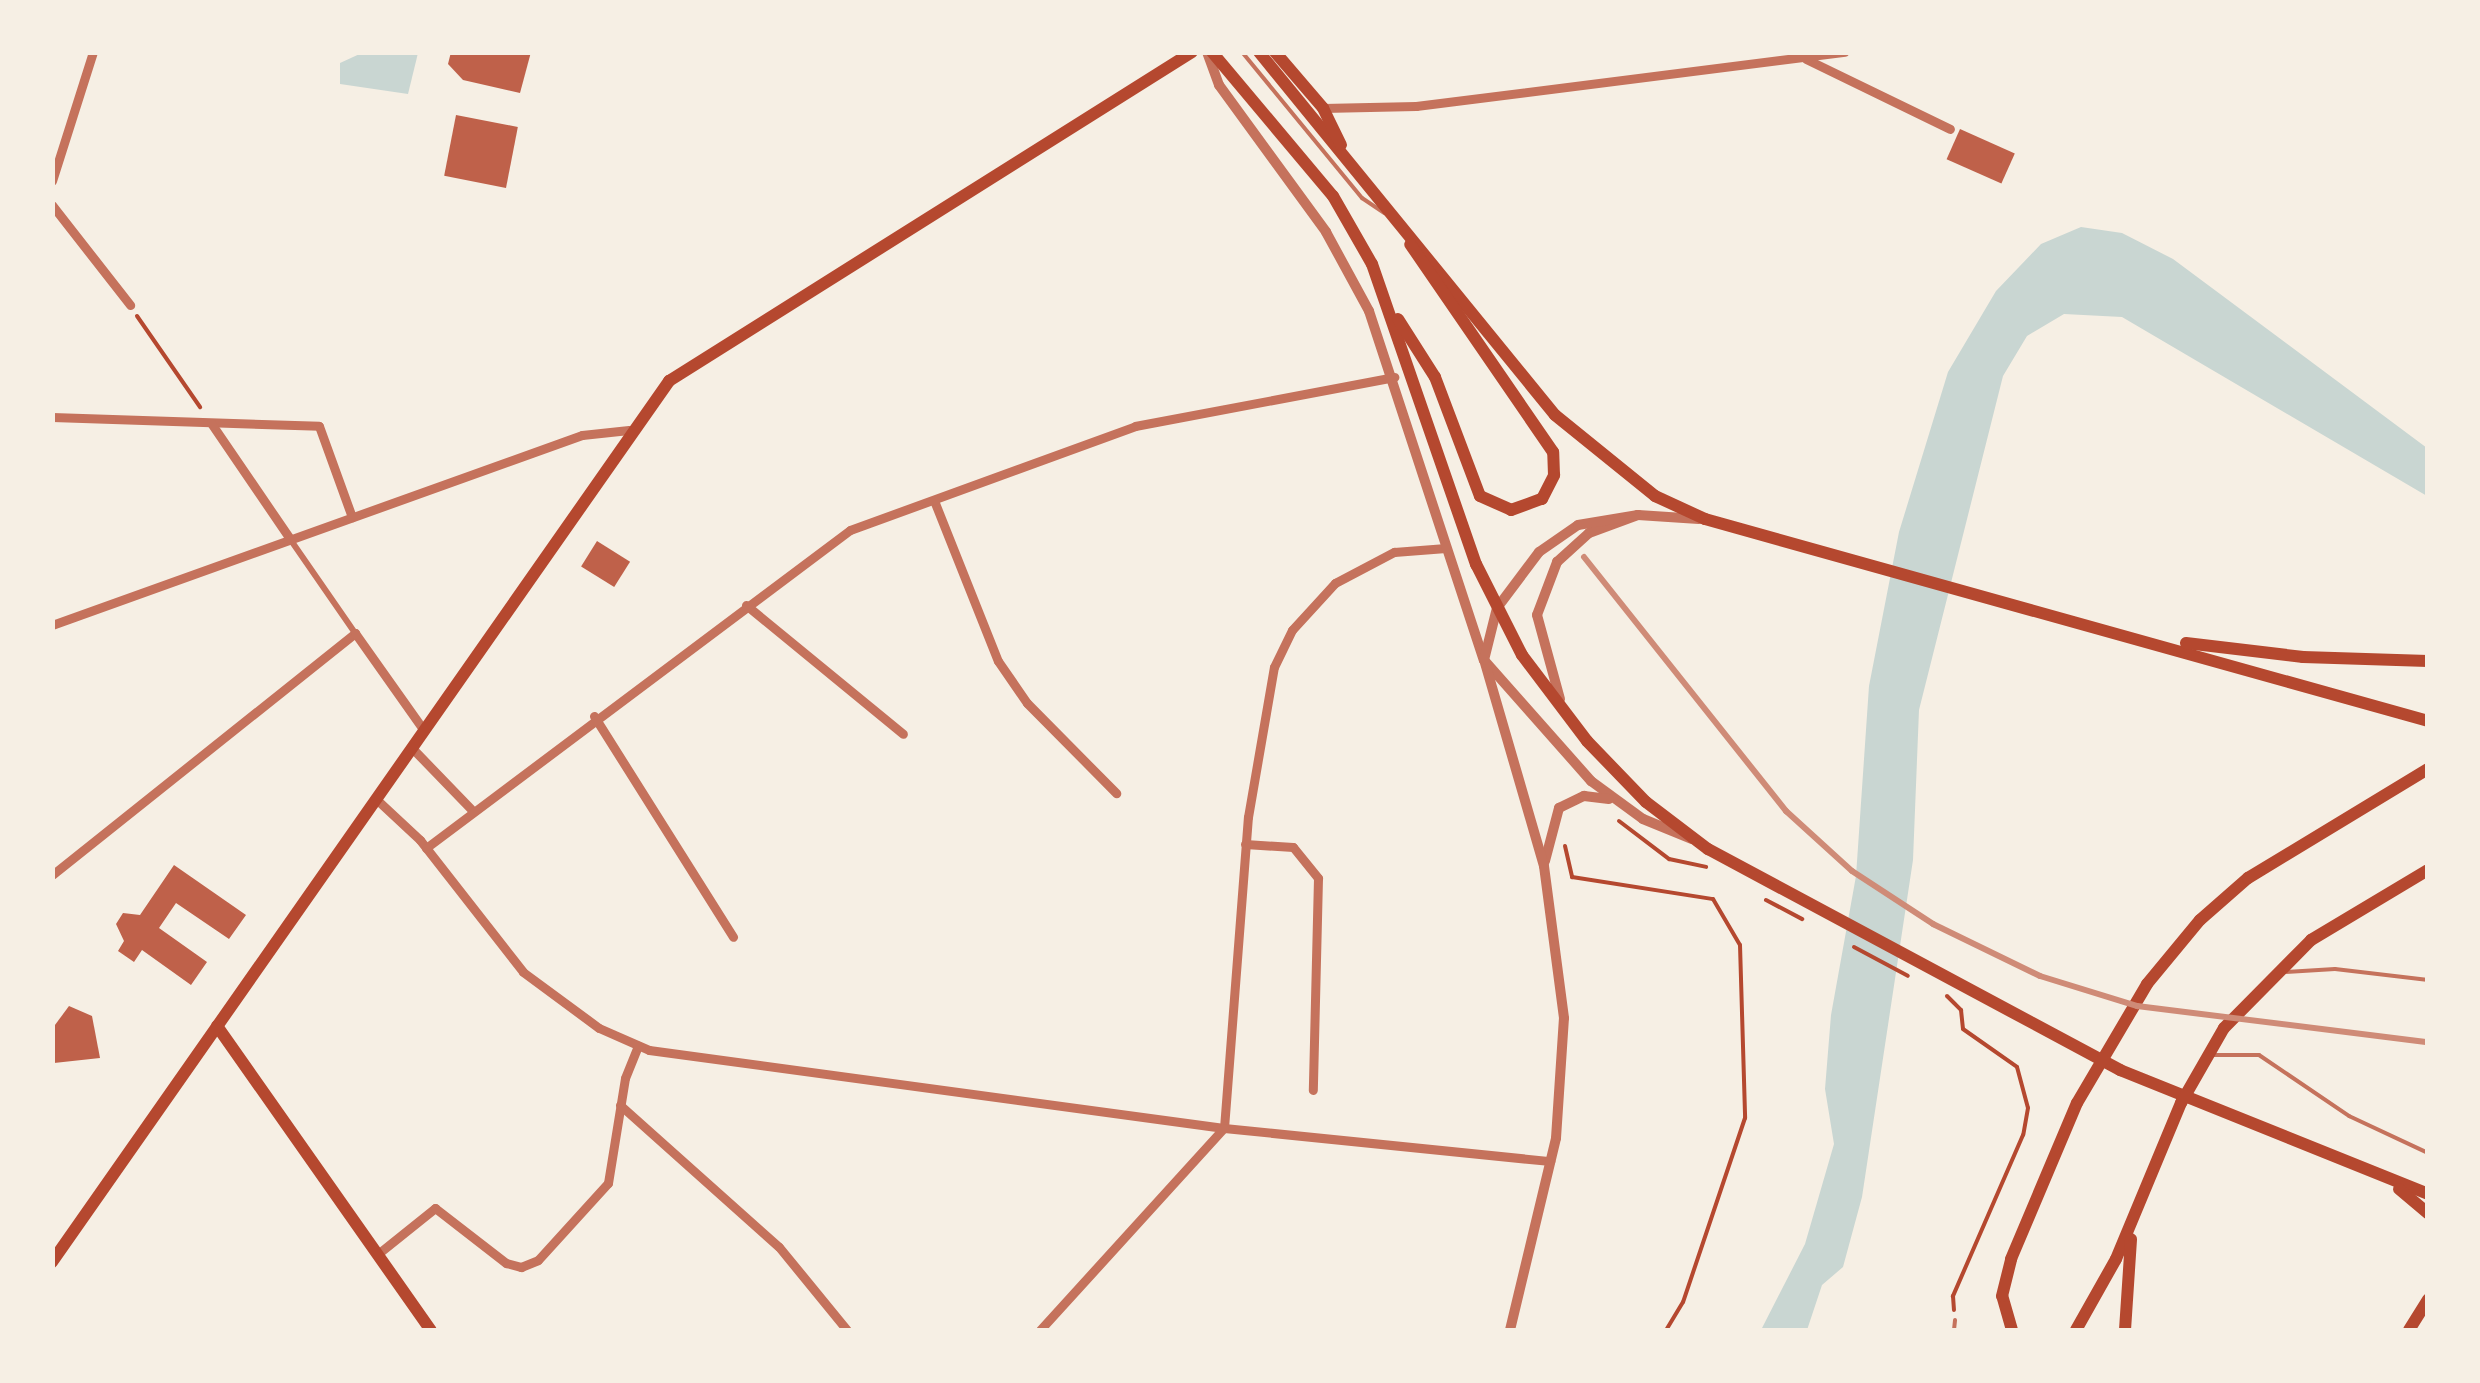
<!DOCTYPE html>
<html>
<head>
<meta charset="utf-8">
<style>
	body { margin:0 }
	#map { position:relative; width:2480px; height:1383px; overflow:hidden; background:#f6efe4; font-family:Bitter,serif }
	div>[style] { position:absolute }
	[style*='--x'] { left:calc(var(--x)*1px); top:calc(var(--y)*1px); width:calc(var(--w)*1px); rotate:calc(var(--a)*1deg) }
	.water>* { inset:0; background:#c9d6d2 }
	.building>* { inset:0; background:#bf614a; transform-origin:0 0 }
	.path>* { height:4px; margin:-2px; padding:0 2px; transform-origin:2px; border-radius:2px; background:#b5482f }
	.service>* { height:4px; margin:-2px; padding:0 2px; transform-origin:2px; border-radius:2px; background:#c5725c }
	.pedestrian>* { height:6px; margin:-3px; padding:0 3px; transform-origin:3px; border-radius:3px; background:#c5725c }
	.minor>* { height:9px; margin:-4.5px; padding:0 4.5px; transform-origin:4.5px; border-radius:4.5px; background:#c5725c }
	.tertiary>* { height:10px; margin:-5px; padding:0 5px; transform-origin:5px; border-radius:5px; background:#c5725c }
	.primary>* { height:12px; margin:-6px; padding:0 6px; transform-origin:6px; border-radius:6px; background:#b5482f }
	.rail>* { height:6px; margin:-3px; padding:0 3px; transform-origin:3px; border-radius:3px; background:#cf8b77 }
	span { translate:-50% -50%; white-space:nowrap; text-align:center; line-height:1.15; -webkit-text-stroke:9px #f6efe4; paint-order:stroke }
	.frame { position:absolute; inset:0; border:55px solid #f6efe4; pointer-events:none }
</style>
</head>
<body>
<div id="map">
	<div class="water">
		<div style="clip-path:polygon(364px 52px,418px 53px,408px 94px,340px 84px,340px 63px)"></div>
		<div style="clip-path:polygon(2081px 227px,2122px 233px,2173px 259px,2427px 448px,2427px 496px,2122px 317px,2064px 314px,2027px 336px,2003px 376px,1919px 710px,1913px 860px,1862px 1197px,1843px 1267px,1822px 1285px,1807px 1330px,1761px 1330px,1805px 1244px,1834px 1144px,1825px 1089px,1831px 1015px,1856px 876px,1869px 686px,1899px 532px,1948px 372px,1996px 291px,2041px 244px)"></div>
	</div>
	<div class="building">
		<div style="clip-path:polygon(451px 52px,531px 52px,520px 93px,463px 80px,448px 64px)"></div>
		<div style="left:456px;top:115px;width:63px;height:62px;rotate:11deg"></div>
		<div style="left:1960px;top:129px;width:60px;height:33px;rotate:24deg"></div>
		<div style="left:597px;top:541px;width:39px;height:30px;rotate:32deg"></div>
		<div style="clip-path:polygon(174px 865px,246px 915px,229px 939px,176px 903px,159px 928px,207px 962px,191px 985px,142px 950px,134px 962px,118px 951px,124px 941px,116px 924px,123px 913px,140px 915px)"></div>
		<div style="clip-path:polygon(69px 1006px,92px 1016px,100px 1058px,54px 1063px,52px 1029px)"></div>
	</div>
	<div class="path">
		<div style="--x:137;--y:316;--w:111;--a:55.3"></div>
		<div style="--x:1619;--y:821;--w:63;--a:37.2"></div>
		<div style="--x:1669;--y:859;--w:38;--a:12"></div>
		<div style="--x:1565;--y:846;--w:32;--a:77"></div>
		<div style="--x:1572;--y:877;--w:143;--a:8.9"></div>
		<div style="--x:1713;--y:899;--w:53;--a:59.6"></div>
		<div style="--x:1740;--y:945;--w:173;--a:88.3"></div>
		<div style="--x:1745;--y:1118;--w:194;--a:108.6"></div>
		<div style="--x:1683;--y:1302;--w:33;--a:121"></div>
		<div style="--x:1766;--y:900;--w:41;--a:27.8"></div>
		<div style="--x:1854;--y:947;--w:61;--a:28.2"></div>
		<div style="--x:1947;--y:996;--w:20;--a:45"></div>
		<div style="--x:1961;--y:1010;--w:19;--a:84"></div>
		<div style="--x:1963;--y:1029;--w:66;--a:35.1"></div>
		<div style="--x:2017;--y:1067;--w:42;--a:75"></div>
		<div style="--x:2028;--y:1108;--w:27;--a:100"></div>
		<div style="--x:2023;--y:1135;--w:176;--a:113.5"></div>
		<div style="--x:1953;--y:1296;--w:14;--a:86"></div>
	</div>
	<div class="service">
		<div style="--x:1242;--y:52;--w:189;--a:50.6"></div>
		<div style="--x:1362;--y:198;--w:27;--a:34"></div>
		<div style="--x:2285;--y:972;--w:50;--a:-3.4"></div>
		<div style="--x:2335;--y:969;--w:94;--a:6.7"></div>
		<div style="--x:2214;--y:1055;--w:45;--a:0"></div>
		<div style="--x:2259;--y:1055;--w:109;--a:34.1"></div>
		<div style="--x:2349;--y:1116;--w:87;--a:25.1"></div>
		<div style="--x:1954;--y:1330;--w:10;--a:-84"></div>
	</div>
	<div class="pedestrian">
		<div style="--x:290;--y:539;--w:114;--a:55.3"></div>
	</div>
	<div class="minor">
		<div style="--x:1806;--y:59;--w:160;--a:25.9"></div>
		<div style="--x:1323;--y:108;--w:93;--a:-1.2"></div>
		<div style="--x:1416;--y:106;--w:432;--a:-7.2"></div>
		<div style="--x:52;--y:181;--w:135;--a:-72.4"></div>
		<div style="--x:52;--y:205;--w:127;--a:52"></div>
		<div style="--x:52;--y:417;--w:267;--a:1.9"></div>
		<div style="--x:319;--y:426;--w:97;--a:70.1"></div>
		<div style="--x:211;--y:423;--w:140;--a:55.7"></div>
		<div style="--x:935;--y:503;--w:170;--a:68.3"></div>
		<div style="--x:998;--y:661;--w:51;--a:55.4"></div>
		<div style="--x:1027;--y:703;--w:127;--a:45.3"></div>
		<div style="--x:746;--y:605;--w:203;--a:39.4"></div>
		<div style="--x:52;--y:625;--w:563;--a:-19.72"></div>
		<div style="--x:582;--y:435;--w:47;--a:-6.1"></div>
		<div style="--x:594;--y:716;--w:261;--a:57.8"></div>
		<div style="--x:411;--y:747;--w:86;--a:45.9"></div>
		<div style="--x:375;--y:798;--w:62;--a:43"></div>
		<div style="--x:420;--y:840;--w:167;--a:52"></div>
		<div style="--x:523;--y:972;--w:94;--a:36.4"></div>
		<div style="--x:599;--y:1028;--w:55;--a:23.7"></div>
		<div style="--x:649;--y:1050;--w:580;--a:7.73"></div>
		<div style="--x:1224;--y:1128;--w:328;--a:5.8"></div>
		<div style="--x:1245;--y:844;--w:48;--a:3.6"></div>
		<div style="--x:1293;--y:847;--w:40;--a:51"></div>
		<div style="--x:1318;--y:878;--w:212;--a:91.4"></div>
		<div style="--x:426;--y:848;--w:530;--a:-36.87"></div>
		<div style="--x:850;--y:530;--w:303;--a:-20"></div>
		<div style="--x:1135;--y:426;--w:264;--a:-10.7"></div>
		<div style="--x:52;--y:875;--w:388;--a:-38.6"></div>
		<div style="--x:355;--y:633;--w:118;--a:54.7"></div>
		<div style="--x:620;--y:1105;--w:213;--a:41.8"></div>
		<div style="--x:779;--y:1247;--w:107;--a:50.7"></div>
		<div style="--x:1224;--y:1128;--w:312;--a:-85.6"></div>
		<div style="--x:1248;--y:817;--w:152;--a:-80.2"></div>
		<div style="--x:1274;--y:667;--w:41;--a:-64.1"></div>
		<div style="--x:1292;--y:630;--w:64;--a:-47.5"></div>
		<div style="--x:1335;--y:583;--w:67;--a:-27.7"></div>
		<div style="--x:1394;--y:552;--w:52;--a:-4.4"></div>
		<div style="--x:379;--y:1253;--w:72;--a:-38.8"></div>
		<div style="--x:435;--y:1208;--w:90;--a:37.8"></div>
		<div style="--x:506;--y:1263;--w:16;--a:15"></div>
		<div style="--x:521;--y:1267;--w:18;--a:-22"></div>
		<div style="--x:538;--y:1260;--w:104;--a:-47.7"></div>
		<div style="--x:608;--y:1183;--w:106;--a:-80.8"></div>
		<div style="--x:625;--y:1078;--w:35;--a:-68"></div>
		<div style="--x:1040;--y:1330;--w:273;--a:-47.7"></div>
	</div>
	<div class="tertiary">
		<div style="--x:1207;--y:52;--w:35;--a:70"></div>
		<div style="--x:1219;--y:85;--w:182;--a:53.9"></div>
		<div style="--x:1326;--y:232;--w:90;--a:61.4"></div>
		<div style="--x:1369;--y:311;--w:367;--a:71.8"></div>
		<div style="--x:1484;--y:660;--w:162;--a:48.5"></div>
		<div style="--x:1591;--y:781;--w:64;--a:36.2"></div>
		<div style="--x:1643;--y:819;--w:53;--a:22.2"></div>
		<div style="--x:1560;--y:699;--w:87;--a:-105.3"></div>
		<div style="--x:1537;--y:615;--w:57;--a:-69.3"></div>
		<div style="--x:1557;--y:562;--w:43;--a:-42.2"></div>
		<div style="--x:1589;--y:533;--w:52;--a:-20.2"></div>
		<div style="--x:1638;--y:515;--w:61;--a:3.8"></div>
		<div style="--x:1545;--y:861;--w:55;--a:-75.2"></div>
		<div style="--x:1559;--y:808;--w:28;--a:-26"></div>
		<div style="--x:1584;--y:796;--w:25;--a:7"></div>
		<div style="--x:1510;--y:1330;--w:197;--a:-76.5"></div>
		<div style="--x:1556;--y:1138;--w:120;--a:-86.2"></div>
		<div style="--x:1564;--y:1018;--w:153;--a:-97.5"></div>
		<div style="--x:1544;--y:866;--w:215;--a:-106.2"></div>
		<div style="--x:1484;--y:660;--w:54;--a:-76"></div>
		<div style="--x:1497;--y:608;--w:70;--a:-53.1"></div>
		<div style="--x:1539;--y:552;--w:47;--a:-34.7"></div>
		<div style="--x:1578;--y:525;--w:61;--a:-9.5"></div>
	</div>
	<div class="primary">
		<div style="--x:1212;--y:52;--w:188;--a:50"></div>
		<div style="--x:1333;--y:196;--w:78;--a:60.2"></div>
		<div style="--x:1372;--y:264;--w:318;--a:70.9"></div>
		<div style="--x:1476;--y:564;--w:102;--a:63.2"></div>
		<div style="--x:1522;--y:655;--w:108;--a:52.9"></div>
		<div style="--x:1587;--y:741;--w:85;--a:46"></div>
		<div style="--x:1646;--y:802;--w:78;--a:37.2"></div>
		<div style="--x:1708;--y:849;--w:468;--a:28.2"></div>
		<div style="--x:2120;--y:1070;--w:332;--a:21.9"></div>
		<div style="--x:1259;--y:52;--w:468;--a:50.8"></div>
		<div style="--x:1555;--y:415;--w:129;--a:39"></div>
		<div style="--x:1655;--y:496;--w:55;--a:24.7"></div>
		<div style="--x:1705;--y:519;--w:751;--a:15.61"></div>
		<div style="--x:1275;--y:52;--w:74;--a:49.4"></div>
		<div style="--x:1323;--y:108;--w:41;--a:64.1"></div>
		<div style="--x:1398;--y:319;--w:69;--a:57.5"></div>
		<div style="--x:1435;--y:377;--w:127;--a:69.3"></div>
		<div style="--x:1480;--y:496;--w:34;--a:24"></div>
		<div style="--x:1511;--y:510;--w:33;--a:-20"></div>
		<div style="--x:1542;--y:499;--w:27;--a:-63"></div>
		<div style="--x:1554;--y:475;--w:23;--a:-92"></div>
		<div style="--x:1553;--y:452;--w:252;--a:-124.5"></div>
		<div style="--x:2186;--y:643;--w:118;--a:6.8"></div>
		<div style="--x:2303;--y:657;--w:125;--a:1.8"></div>
		<div style="--x:217;--y:1026;--w:372;--a:54.9"></div>
		<div style="--x:2399;--y:1189;--w:38;--a:40"></div>
		<div style="--x:52;--y:1262;--w:1076;--a:-54.99"></div>
		<div style="--x:669;--y:381;--w:618;--a:-32.17"></div>
		<div style="--x:2012;--y:1330;--w:35;--a:-106"></div>
		<div style="--x:2002;--y:1296;--w:38;--a:-76"></div>
		<div style="--x:2011;--y:1259;--w:169;--a:-67.1"></div>
		<div style="--x:2077;--y:1103;--w:138;--a:-59.5"></div>
		<div style="--x:2147;--y:984;--w:83;--a:-50.4"></div>
		<div style="--x:2200;--y:920;--w:64;--a:-41.2"></div>
		<div style="--x:2248;--y:878;--w:210;--a:-31.2"></div>
		<div style="--x:2076;--y:1330;--w:81;--a:-60.6"></div>
		<div style="--x:2116;--y:1259;--w:169;--a:-67.4"></div>
		<div style="--x:2181;--y:1103;--w:86;--a:-60.2"></div>
		<div style="--x:2224;--y:1028;--w:124;--a:-45.3"></div>
		<div style="--x:2311;--y:940;--w:136;--a:-30.9"></div>
		<div style="--x:2125;--y:1330;--w:91;--a:-86.2"></div>
		<div style="--x:2409;--y:1330;--w:36;--a:-58"></div>
	</div>
	<div class="rail">
		<div style="--x:1584;--y:557;--w:325;--a:51.5"></div>
		<div style="--x:1786;--y:811;--w:89;--a:42.3"></div>
		<div style="--x:1852;--y:871;--w:97;--a:33.2"></div>
		<div style="--x:1933;--y:924;--w:119;--a:25.9"></div>
		<div style="--x:2040;--y:976;--w:102;--a:17.2"></div>
		<div style="--x:2137;--y:1006;--w:293;--a:7.1"></div>
	</div>
	<div class="frame"></div>
</div>
</body>
</html>
